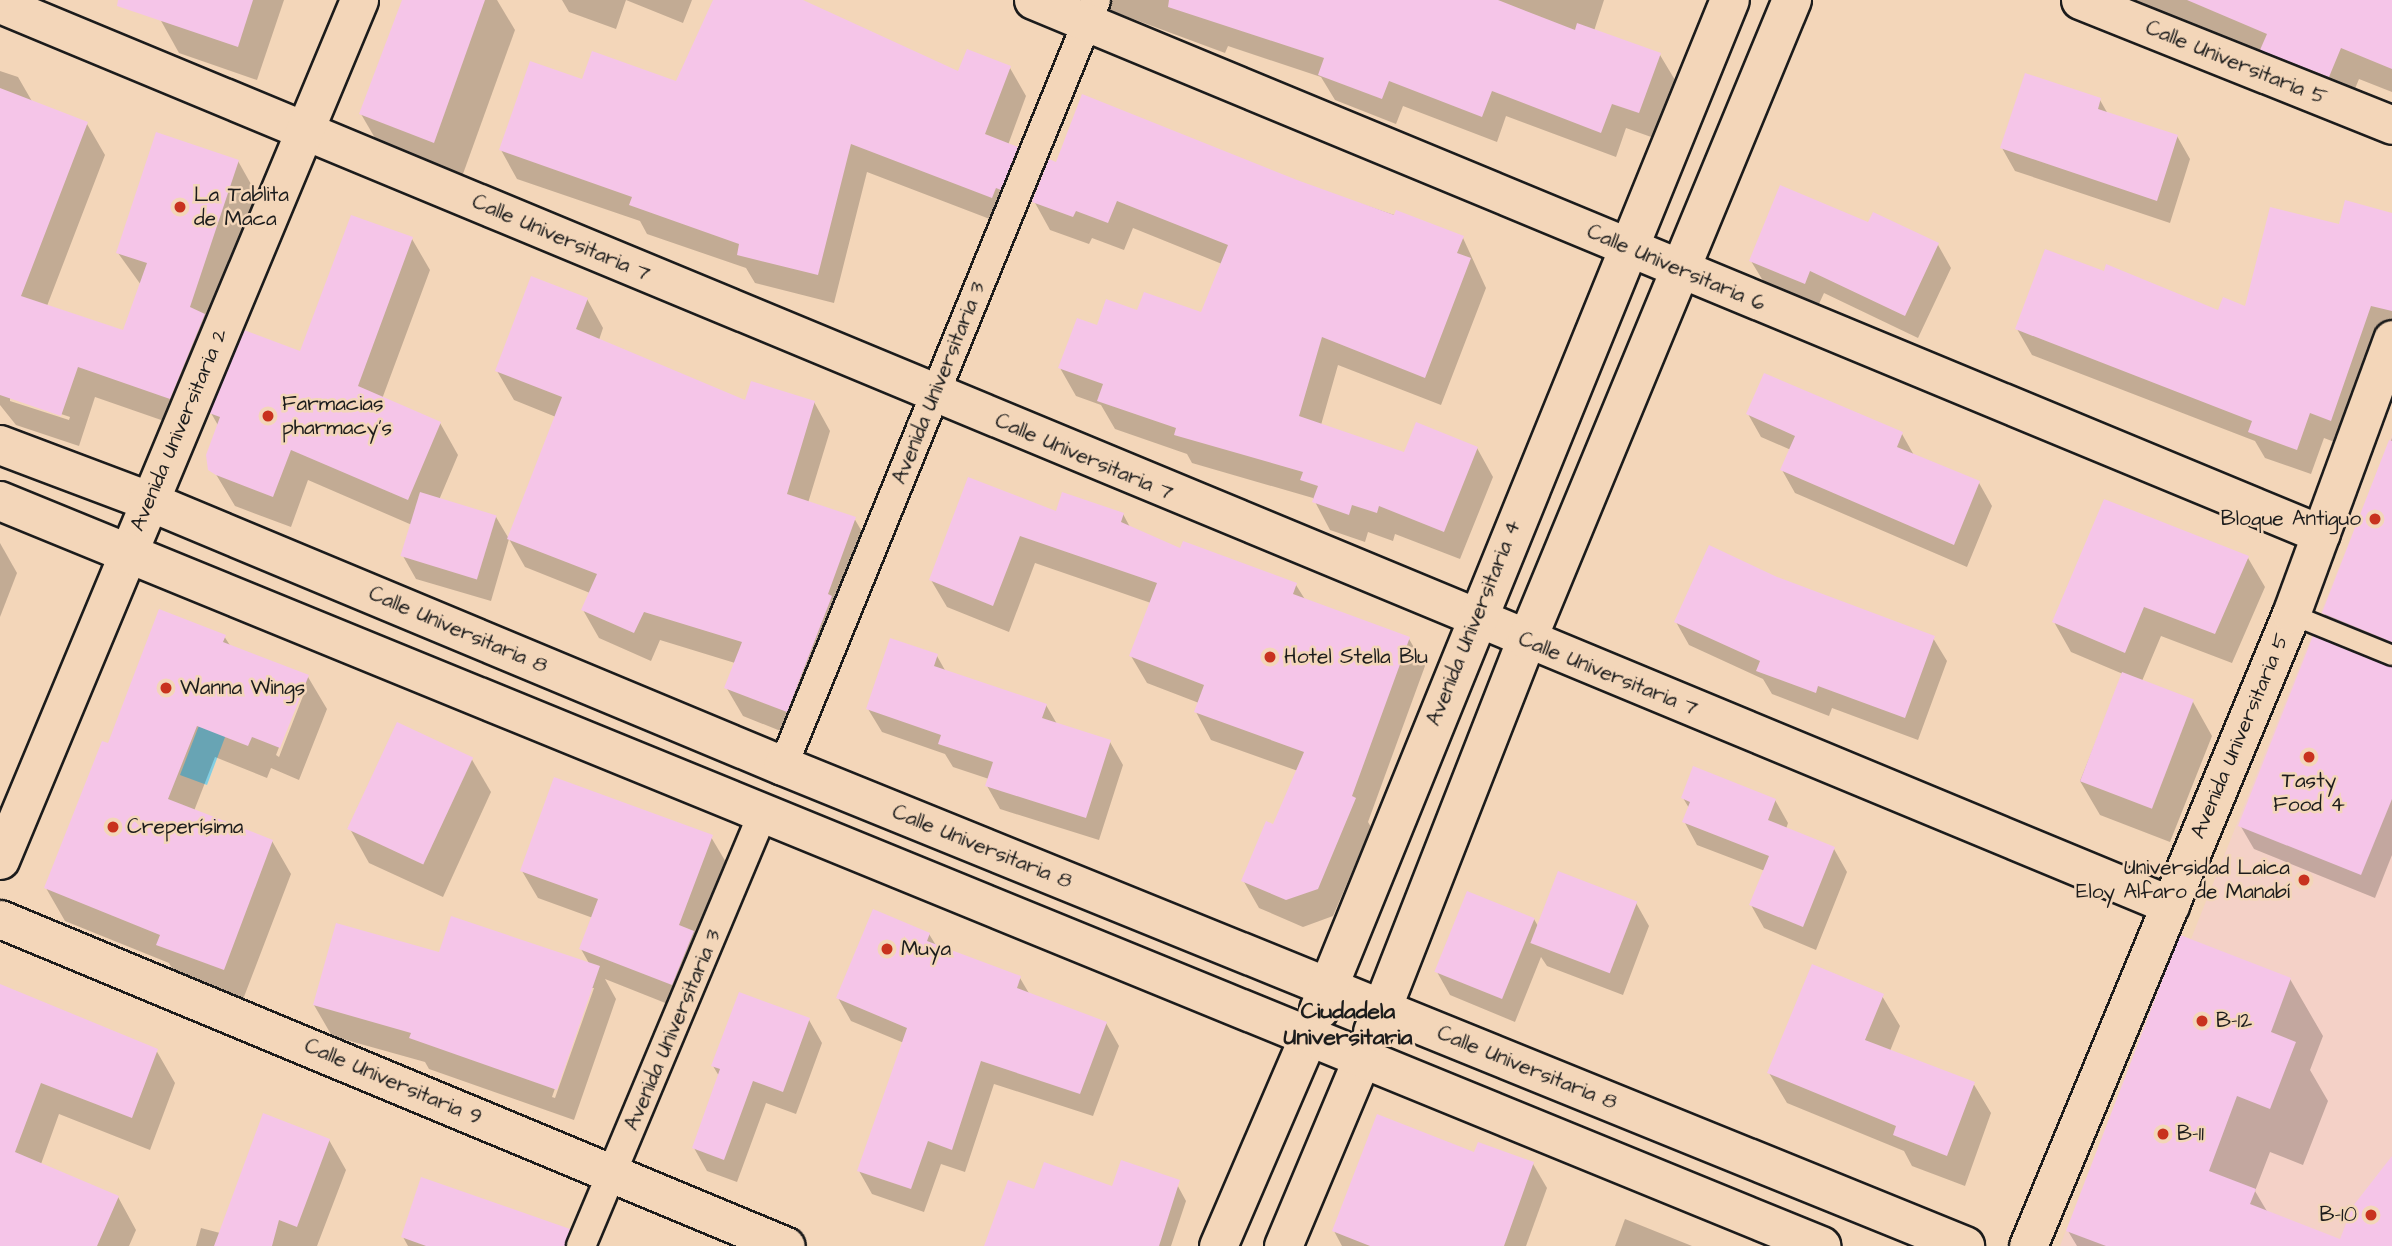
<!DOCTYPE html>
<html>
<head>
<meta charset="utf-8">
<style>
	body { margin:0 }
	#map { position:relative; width:2392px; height:1246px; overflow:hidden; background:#f3d6b9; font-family:"Architects Daughter",sans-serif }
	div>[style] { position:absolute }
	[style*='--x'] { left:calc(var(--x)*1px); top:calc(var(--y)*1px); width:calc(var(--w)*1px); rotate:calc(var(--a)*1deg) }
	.built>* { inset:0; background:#f4d1c7 }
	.water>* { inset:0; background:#82cee2 }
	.shadow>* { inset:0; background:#0003 }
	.building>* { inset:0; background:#f5c5e8; transform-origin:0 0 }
	.roads { filter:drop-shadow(2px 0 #1c1c1c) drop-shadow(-2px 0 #1c1c1c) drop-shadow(0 2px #1c1c1c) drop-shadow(0 -2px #1c1c1c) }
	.service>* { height:19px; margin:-9.5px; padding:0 9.5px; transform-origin:9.5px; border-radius:9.5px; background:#f3d6b9 }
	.pedestrian>* { height:28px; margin:-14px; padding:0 14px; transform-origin:14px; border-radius:14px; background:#f3d6b9 }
	.minor>* { height:37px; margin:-18.5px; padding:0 18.5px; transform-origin:18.5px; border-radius:18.5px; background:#f3d6b9 }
	.tertiary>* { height:38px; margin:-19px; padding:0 19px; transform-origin:19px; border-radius:19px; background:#f3d6b9 }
	.dots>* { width:19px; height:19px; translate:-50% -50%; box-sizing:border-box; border:4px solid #f3d6b9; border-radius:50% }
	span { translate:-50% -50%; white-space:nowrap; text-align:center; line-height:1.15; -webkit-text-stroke:5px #f3d6b9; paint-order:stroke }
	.street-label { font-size:21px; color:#1c1c1c }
	.poi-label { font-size:21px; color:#1c1c1c }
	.left { translate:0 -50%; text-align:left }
	.right { translate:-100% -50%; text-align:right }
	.neighbourhood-label { font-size:23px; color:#1c1c1c; font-weight:700 }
</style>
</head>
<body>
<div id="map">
	<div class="built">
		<div style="clip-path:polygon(2392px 434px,2392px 1246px,2060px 1246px,2179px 934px,2191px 939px)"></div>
	</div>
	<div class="water">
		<div style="clip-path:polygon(218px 676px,230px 724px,207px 785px,180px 775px)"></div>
	</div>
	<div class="shadow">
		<div style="clip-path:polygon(166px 0,284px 0,257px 80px,179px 53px,160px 19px)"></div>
		<div style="clip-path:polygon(404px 0,497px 0,515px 30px,459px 185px,386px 157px,361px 114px)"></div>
		<div style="clip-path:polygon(562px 0,692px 0,683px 23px,626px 0,616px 29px,569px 12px)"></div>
		<div style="clip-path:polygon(715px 0,799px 0,959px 73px,1010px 68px,1026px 96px,1008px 145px,1017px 148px,1033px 177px,1008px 226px,867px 172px,834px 303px,755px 283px,746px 268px,647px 234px,640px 221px,517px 179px,501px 150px,583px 81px,676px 83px)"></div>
		<div style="clip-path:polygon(1082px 0,1604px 0,1594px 31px,1660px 55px,1675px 80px,1654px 138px,1626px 128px,1616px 157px,1506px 116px,1497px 142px,1403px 106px,1396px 124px,1335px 100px,1321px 77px,1228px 46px,1225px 53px)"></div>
		<div style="clip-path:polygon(2127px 0,2392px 0,2392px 92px,2359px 79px,2347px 108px)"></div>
		<div style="clip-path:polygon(evenodd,0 71px,18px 77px,33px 103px,87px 124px,105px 155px,47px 306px,124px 333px,141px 285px,118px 253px,238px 161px,256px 193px,211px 328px,187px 429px,95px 397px,79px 446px,16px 425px,0 405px,0 71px,10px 397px,70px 417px,69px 420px,10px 401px,10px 397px)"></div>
		<div style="clip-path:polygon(2100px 100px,2108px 114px,2177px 136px,2190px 159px,2170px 223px,2015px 171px,2002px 148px)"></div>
		<div style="clip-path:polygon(1057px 164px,1296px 182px,1463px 238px,1486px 288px,1441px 405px,1338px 365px,1321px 425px,1405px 454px,1477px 448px,1493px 477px,1460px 559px,1395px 534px,1393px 541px,1368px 532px,1365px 542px,1330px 530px,1313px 498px,1192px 463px,1187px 454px,1115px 429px,1101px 405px,1076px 396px,1060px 368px,1098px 327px,1138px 313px,1202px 315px,1222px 264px,1133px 228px,1124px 250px,1092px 238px,1089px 244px,1050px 230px,1034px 201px)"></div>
		<div style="clip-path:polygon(2392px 215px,2392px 332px,2345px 446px,2324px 438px,2311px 474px,2265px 458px,2255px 441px,2032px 355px,2017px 329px,2247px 309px,2340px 227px)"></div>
		<div style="clip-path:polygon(1869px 225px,1938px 245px,1951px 268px,1918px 338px,1824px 293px,1818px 306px,1765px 284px,1751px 261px)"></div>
		<div style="clip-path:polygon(412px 239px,430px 270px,382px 399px,440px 423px,458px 455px,439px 500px,496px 517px,509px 539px,556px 417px,514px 400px,497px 371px,587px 299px,603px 328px,599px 340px,746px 402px,814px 402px,830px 431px,808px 503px,854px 518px,871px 547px,803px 740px,743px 716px,726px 687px,735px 663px,660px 640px,651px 661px,599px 638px,583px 610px,590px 593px,525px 567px,509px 539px,491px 601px,416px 579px,403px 556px,412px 525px,308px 480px,291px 527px,235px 506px,208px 461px,219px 427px,211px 413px,301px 354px)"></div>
		<div style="clip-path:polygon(1748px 414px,1902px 434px,1915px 457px,1979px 483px,1992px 506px,1967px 567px,1795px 493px,1782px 470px,1791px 450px,1761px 437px)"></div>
		<div style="clip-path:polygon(2392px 438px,2392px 659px,2338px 637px,2324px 613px)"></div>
		<div style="clip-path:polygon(1057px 513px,1123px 514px,1131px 529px,1181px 550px,1296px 585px,1306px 601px,1409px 639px,1425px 666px,1368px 822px,1371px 827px,1333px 916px,1303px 927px,1259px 908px,1243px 880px,1274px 826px,1298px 771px,1211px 740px,1196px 712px,1199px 703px,1147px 683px,1131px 656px,1151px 603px,1035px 563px,1009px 632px,947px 607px,931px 580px)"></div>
		<div style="clip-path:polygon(0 543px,17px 573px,0 617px)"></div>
		<div style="clip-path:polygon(2248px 558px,2265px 587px,2232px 663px,2161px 636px,2142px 681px,2193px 702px,2212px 736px,2170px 842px,2100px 815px,2080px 781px,2123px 674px,2071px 652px,2054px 622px)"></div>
		<div style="clip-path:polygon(1777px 578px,1933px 638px,1947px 661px,1918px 740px,1832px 708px,1829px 716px,1772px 694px,1763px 679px,1689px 645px,1676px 622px)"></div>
		<div style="clip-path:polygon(evenodd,224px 636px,231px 647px,308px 677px,327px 709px,299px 780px,271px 768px,267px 778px,215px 757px,194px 811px,272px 841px,291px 874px,242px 1002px,177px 977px,169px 963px,65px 921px,46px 888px,109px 745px,224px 636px,299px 696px,303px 696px,279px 757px,276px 755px,299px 696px)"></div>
		<div style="clip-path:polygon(937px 656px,946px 672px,1046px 705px,1057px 724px,1110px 742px,1123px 765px,1099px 840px,1000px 809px,987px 786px,989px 779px,953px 767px,945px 754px,882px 732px,868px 709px)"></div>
		<div style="clip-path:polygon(2392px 667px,2392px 855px,2375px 898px,2254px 849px,2240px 825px)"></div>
		<div style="clip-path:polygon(471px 758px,491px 792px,443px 897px,369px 863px,350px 829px)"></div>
		<div style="clip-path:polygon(1683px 798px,1775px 800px,1788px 823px,1786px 829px,1834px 849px,1847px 872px,1816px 950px,1764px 928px,1751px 905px,1765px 871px,1697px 845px,1684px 821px,1689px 808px)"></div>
		<div style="clip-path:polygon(evenodd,711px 837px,727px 864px,688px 1012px,605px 979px,616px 999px,574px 1120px,429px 1069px,425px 1062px,332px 1036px,314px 1005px,440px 954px,590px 965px,581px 949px,593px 918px,538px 898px,522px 871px,711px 837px,590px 988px,594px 988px,555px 1098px,552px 1097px,590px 988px)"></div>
		<div style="clip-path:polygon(1636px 903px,1649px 926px,1623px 995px,1547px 966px,1541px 957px,1515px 1022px,1450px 995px,1437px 972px,1534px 919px,1539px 928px)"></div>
		<div style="clip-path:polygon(929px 934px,937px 947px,1020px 978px,1030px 995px,1106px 1023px,1119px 1046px,1093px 1116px,994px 1084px,965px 1172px,941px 1164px,924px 1212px,872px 1194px,859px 1171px,904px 1043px,851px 1021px,838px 998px)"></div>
		<div style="clip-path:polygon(2290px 979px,2323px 1036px,2310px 1070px,2328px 1101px,2303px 1165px,2270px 1152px,2255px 1191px,2268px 1213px,2341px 1241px,2392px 1174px,2392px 1246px,2077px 1246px,2068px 1231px)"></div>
		<div style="clip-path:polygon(0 986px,156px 1050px,175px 1083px,150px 1150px,59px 1114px,41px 1164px,118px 1197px,136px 1230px,129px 1246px,0 1246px)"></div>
		<div style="clip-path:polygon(1882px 996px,1900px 1026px,1890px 1051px,1973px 1083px,1991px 1113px,1965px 1186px,1912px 1166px,1904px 1151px,1787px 1103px,1769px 1073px)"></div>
		<div style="clip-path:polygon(809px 1020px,822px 1043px,796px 1114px,766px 1103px,737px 1182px,707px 1171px,694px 1148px,719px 1076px,713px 1066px)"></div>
		<div style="clip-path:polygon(329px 1140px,346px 1170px,317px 1246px,196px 1246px,201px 1228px,220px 1233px)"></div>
		<div style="clip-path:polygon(1533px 1164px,1547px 1188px,1526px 1246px,1342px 1246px,1334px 1231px)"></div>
		<div style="clip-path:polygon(1174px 1179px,1186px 1201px,1171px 1246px,986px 1246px,1035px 1191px,1114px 1188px)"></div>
		<div style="clip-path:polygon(1625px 1219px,1692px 1246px,1615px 1246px)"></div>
		<div style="clip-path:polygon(569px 1230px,578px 1246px,408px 1246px,403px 1237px)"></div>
	</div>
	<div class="building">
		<div style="clip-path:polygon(118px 0,253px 0,238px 47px,117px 6px)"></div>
		<div style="clip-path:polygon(402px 0,485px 0,434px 143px,359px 114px)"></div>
		<div style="clip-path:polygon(713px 0,803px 0,958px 71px,967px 49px,1011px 66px,985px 134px,1018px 147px,1001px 190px,996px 188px,992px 198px,851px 144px,818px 275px,737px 255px,739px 244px,629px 205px,632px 197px,499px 150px,530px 61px,582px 79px,592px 51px,676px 81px)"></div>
		<div style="clip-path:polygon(1169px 0,1498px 0,1575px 30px,1577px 23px,1661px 53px,1639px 113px,1612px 104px,1601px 133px,1492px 91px,1482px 117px,1389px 81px,1382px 99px,1318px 75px,1324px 58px,1168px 7px)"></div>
		<div style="clip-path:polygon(2187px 0,2392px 0,2392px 69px,2341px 48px,2329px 77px,2260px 50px,2267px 34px)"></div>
		<div style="clip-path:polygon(2025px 73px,2101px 98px,2098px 109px,2178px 135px,2157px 201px,2000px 148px)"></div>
		<div style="clip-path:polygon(0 88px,88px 122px,21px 296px,123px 330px,147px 263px,116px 253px,156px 132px,239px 160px,190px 307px,205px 314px,170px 399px,78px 367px,61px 416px,0 395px)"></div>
		<div style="clip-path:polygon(1082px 94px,1297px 180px,1394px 215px,1396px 210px,1464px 236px,1457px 253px,1471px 258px,1425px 378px,1322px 337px,1299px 416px,1404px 452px,1416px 422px,1478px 447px,1444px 532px,1379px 506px,1377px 513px,1352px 505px,1349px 515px,1312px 502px,1318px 486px,1300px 480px,1303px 472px,1174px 435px,1176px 428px,1097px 401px,1103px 384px,1058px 368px,1077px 318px,1097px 325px,1106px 299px,1137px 310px,1144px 292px,1201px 312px,1228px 245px,1117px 201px,1108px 223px,1076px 211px,1073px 217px,1032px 202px,1049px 159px,1056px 162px)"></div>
		<div style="clip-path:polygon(1780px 185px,1868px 222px,1873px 212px,1939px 243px,1905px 316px,1810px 271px,1805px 284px,1749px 261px)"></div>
		<div style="clip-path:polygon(2345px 200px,2392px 213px,2392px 311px,2371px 306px,2331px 421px,2310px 413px,2297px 450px,2248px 432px,2252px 421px,2015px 329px,2045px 249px,2104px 271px,2106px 264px,2218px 310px,2223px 297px,2245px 306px,2270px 207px,2339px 224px)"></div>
		<div style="clip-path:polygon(351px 215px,413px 237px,358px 386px,441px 422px,408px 500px,291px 450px,273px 497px,216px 475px,208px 470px,206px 455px,220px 417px,209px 413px,244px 330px,300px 351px)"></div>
		<div style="clip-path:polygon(531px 276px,588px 298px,576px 329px,745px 400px,751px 381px,815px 401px,787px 494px,856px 517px,828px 594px,832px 596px,787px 712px,724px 688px,742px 642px,644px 612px,634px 633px,581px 610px,597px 574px,507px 539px,562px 397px,495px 371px)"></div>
		<div style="clip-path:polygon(1764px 373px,1903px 432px,1897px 447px,1980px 481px,1954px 545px,1780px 470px,1795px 436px,1746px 414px)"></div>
		<div style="clip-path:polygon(2389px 440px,2392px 441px,2392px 642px,2322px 613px)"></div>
		<div style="clip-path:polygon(968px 477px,1056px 511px,1062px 492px,1124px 513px,1121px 522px,1180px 548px,1183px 541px,1297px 583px,1293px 594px,1410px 637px,1352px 796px,1356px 798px,1318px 889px,1286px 900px,1241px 881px,1266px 821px,1273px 824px,1304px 752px,1194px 712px,1204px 685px,1129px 656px,1157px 583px,1020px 536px,993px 606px,929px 580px)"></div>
		<div style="left:420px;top:492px;width:80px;height:67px;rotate:17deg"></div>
		<div style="clip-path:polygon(2104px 499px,2249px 556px,2215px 634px,2144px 607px,2125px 653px,2052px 622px)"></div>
		<div style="clip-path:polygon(1709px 545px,1777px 577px,1935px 636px,1905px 718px,1818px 686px,1816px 693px,1756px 671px,1760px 661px,1674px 622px)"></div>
		<div style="clip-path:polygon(159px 609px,226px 635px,223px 642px,309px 675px,280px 748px,252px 737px,248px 746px,197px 726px,168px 799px,273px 840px,224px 970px,156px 945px,160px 935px,44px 888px,102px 741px,108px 743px)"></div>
		<div style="clip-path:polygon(2313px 636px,2392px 667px,2392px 799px,2361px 875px,2238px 826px)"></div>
		<div style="clip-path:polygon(890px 638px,938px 654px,934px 666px,1047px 704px,1042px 718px,1111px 740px,1086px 818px,985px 786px,993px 762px,938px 744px,941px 735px,866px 709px)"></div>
		<div style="left:2122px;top:672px;width:77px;height:117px;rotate:21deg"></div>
		<div style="left:397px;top:722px;width:84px;height:118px;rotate:25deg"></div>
		<div style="clip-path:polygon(1693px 766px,1776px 799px,1768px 820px,1835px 847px,1803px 927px,1749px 905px,1769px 856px,1682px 822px,1690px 802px,1681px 798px)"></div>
		<div style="clip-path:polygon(554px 777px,713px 835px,679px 925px,694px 931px,672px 985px,579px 949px,598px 899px,520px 871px)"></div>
		<div style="left:1558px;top:871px;width:85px;height:77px;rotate:21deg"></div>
		<div style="left:1467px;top:891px;width:73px;height:87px;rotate:22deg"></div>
		<div style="clip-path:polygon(873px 909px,930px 933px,927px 941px,1021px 976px,1017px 988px,1107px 1022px,1080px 1094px,981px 1061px,952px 1150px,928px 1141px,911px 1189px,857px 1171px,907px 1028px,836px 998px)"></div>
		<div style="clip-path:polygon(451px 916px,600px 966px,557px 1090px,409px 1038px,411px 1033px,313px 1005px,336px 923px,439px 952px)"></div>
		<div style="clip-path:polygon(2180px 935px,2291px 978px,2271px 1032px,2296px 1042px,2270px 1109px,2237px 1096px,2209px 1171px,2256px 1189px,2250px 1204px,2340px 1239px,2353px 1206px,2392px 1156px,2392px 1246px,2106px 1246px,2066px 1231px)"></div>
		<div style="clip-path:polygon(1812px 964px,1884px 994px,1865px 1040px,1975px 1082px,1947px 1156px,1893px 1135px,1896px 1126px,1767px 1073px)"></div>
		<div style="clip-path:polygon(0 984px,158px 1049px,132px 1118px,41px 1083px,15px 1152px,119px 1196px,97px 1246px,0 1246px)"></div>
		<div style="clip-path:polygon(739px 992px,810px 1018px,783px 1092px,753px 1081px,724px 1160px,692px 1148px,720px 1069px,711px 1066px)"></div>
		<div style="clip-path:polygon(263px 1113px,330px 1139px,297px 1227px,279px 1220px,272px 1246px,214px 1246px)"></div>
		<div style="clip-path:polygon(1377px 1114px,1474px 1152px,1478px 1142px,1534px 1162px,1504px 1246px,1370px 1246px,1332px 1231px)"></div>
		<div style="clip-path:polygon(1121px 1160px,1180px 1180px,1159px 1246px,984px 1246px,1008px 1180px,1034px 1189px,1044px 1162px,1112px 1186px)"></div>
		<div style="clip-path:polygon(421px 1177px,570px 1229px,565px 1246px,426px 1246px,401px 1237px)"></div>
	</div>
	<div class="roads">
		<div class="service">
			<div style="--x:2291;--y:614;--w:109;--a:22.1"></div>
		</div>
		<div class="pedestrian">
			<div style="--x:783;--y:766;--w:827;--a:-67.77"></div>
			<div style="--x:581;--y:1246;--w:469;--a:-67.2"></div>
		</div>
		<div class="minor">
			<div style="--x:1033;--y:0;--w:1394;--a:22.52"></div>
			<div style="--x:2080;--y:0;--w:336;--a:21.8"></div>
			<div style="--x:0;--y:4;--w:2350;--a:22.55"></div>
			<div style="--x:0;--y:860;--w:932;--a:-67.34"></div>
			<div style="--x:0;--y:919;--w:851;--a:22.59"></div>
			<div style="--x:1218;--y:1246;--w:228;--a:-66.7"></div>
			<div style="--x:1283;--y:1246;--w:202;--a:-67.2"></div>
			<div style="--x:2028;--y:1246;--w:685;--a:-67.41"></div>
			<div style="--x:2291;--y:614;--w:293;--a:-69.8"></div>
		</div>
		<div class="tertiary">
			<div style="--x:0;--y:445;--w:158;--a:20.7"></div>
			<div style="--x:148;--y:501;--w:688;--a:22.65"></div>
			<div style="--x:783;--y:766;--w:1276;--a:22.1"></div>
			<div style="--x:0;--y:501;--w:1968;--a:22.25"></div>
			<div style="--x:1319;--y:1010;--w:1090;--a:-67.86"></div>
			<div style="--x:1373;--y:1032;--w:421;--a:-68.6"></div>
			<div style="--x:1527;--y:640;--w:693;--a:-67.51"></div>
		</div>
	</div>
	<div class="dots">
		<div style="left:180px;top:207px;background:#c8321e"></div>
		<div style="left:268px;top:416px;background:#c8321e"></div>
		<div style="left:2375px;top:519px;background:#c8321e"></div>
		<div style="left:1270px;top:657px;background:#c8321e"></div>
		<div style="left:166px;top:688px;background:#c8321e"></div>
		<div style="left:2309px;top:757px;background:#c8321e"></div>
		<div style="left:113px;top:827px;background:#c8321e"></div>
		<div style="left:2304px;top:880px;background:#c8321e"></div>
		<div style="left:887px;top:949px;background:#c8321e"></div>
		<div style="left:2202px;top:1021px;background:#c8321e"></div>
		<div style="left:2163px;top:1134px;background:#c8321e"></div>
		<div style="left:2371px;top:1215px;background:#c8321e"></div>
	</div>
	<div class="street-label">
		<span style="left:2236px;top:63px;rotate:22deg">Calle Universitaria 5</span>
		<span style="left:561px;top:238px;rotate:23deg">Calle Universitaria 7</span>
		<span style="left:1676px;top:268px;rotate:23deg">Calle Universitaria 6</span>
		<span style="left:939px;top:383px;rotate:-68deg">Avenida Universitaria 3</span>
		<span style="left:179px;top:430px;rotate:-67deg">Avenida Universitaria 2</span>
		<span style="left:1084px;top:457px;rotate:23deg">Calle Universitaria 7</span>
		<span style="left:1474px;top:623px;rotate:-68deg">Avenida Universitaria 4</span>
		<span style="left:458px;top:630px;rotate:23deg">Calle Universitaria 8</span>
		<span style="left:1608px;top:674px;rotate:22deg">Calle Universitaria 7</span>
		<span style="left:2240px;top:736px;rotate:-67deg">Avenida Universitaria 5</span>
		<span style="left:982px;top:847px;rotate:22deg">Calle Universitaria 8</span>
		<span style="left:673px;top:1030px;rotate:-67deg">Avenida Universitaria 3</span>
		<span style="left:1527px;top:1068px;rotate:22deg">Calle Universitaria 8</span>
		<span style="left:393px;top:1082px;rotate:23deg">Calle Universitaria 9</span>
	</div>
	<div class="poi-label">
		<span class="left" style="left:194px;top:207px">La Tablita<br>de Maca</span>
		<span class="left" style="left:282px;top:416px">Farmacias<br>pharmacy's</span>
		<span class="right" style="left:2361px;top:519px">Bloque Antiguo</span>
		<span class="left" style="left:1284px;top:657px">Hotel Stella Blu</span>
		<span class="left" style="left:180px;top:688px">Wanna Wings</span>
		<span style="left:2309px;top:793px">Tasty<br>Food 4</span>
		<span class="left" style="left:127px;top:827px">Creperísima</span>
		<span class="right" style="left:2290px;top:880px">Universidad Laica<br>Eloy Alfaro de Manabí</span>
		<span class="left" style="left:901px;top:949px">Muya</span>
		<span class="left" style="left:2216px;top:1021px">B-12</span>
		<span class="left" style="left:2177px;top:1134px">B-11</span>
		<span class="right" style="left:2357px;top:1215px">B-10</span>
	</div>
	<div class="neighbourhood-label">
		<span style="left:1348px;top:1024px">Ciudadela<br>Universitaria</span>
	</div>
</div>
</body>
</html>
